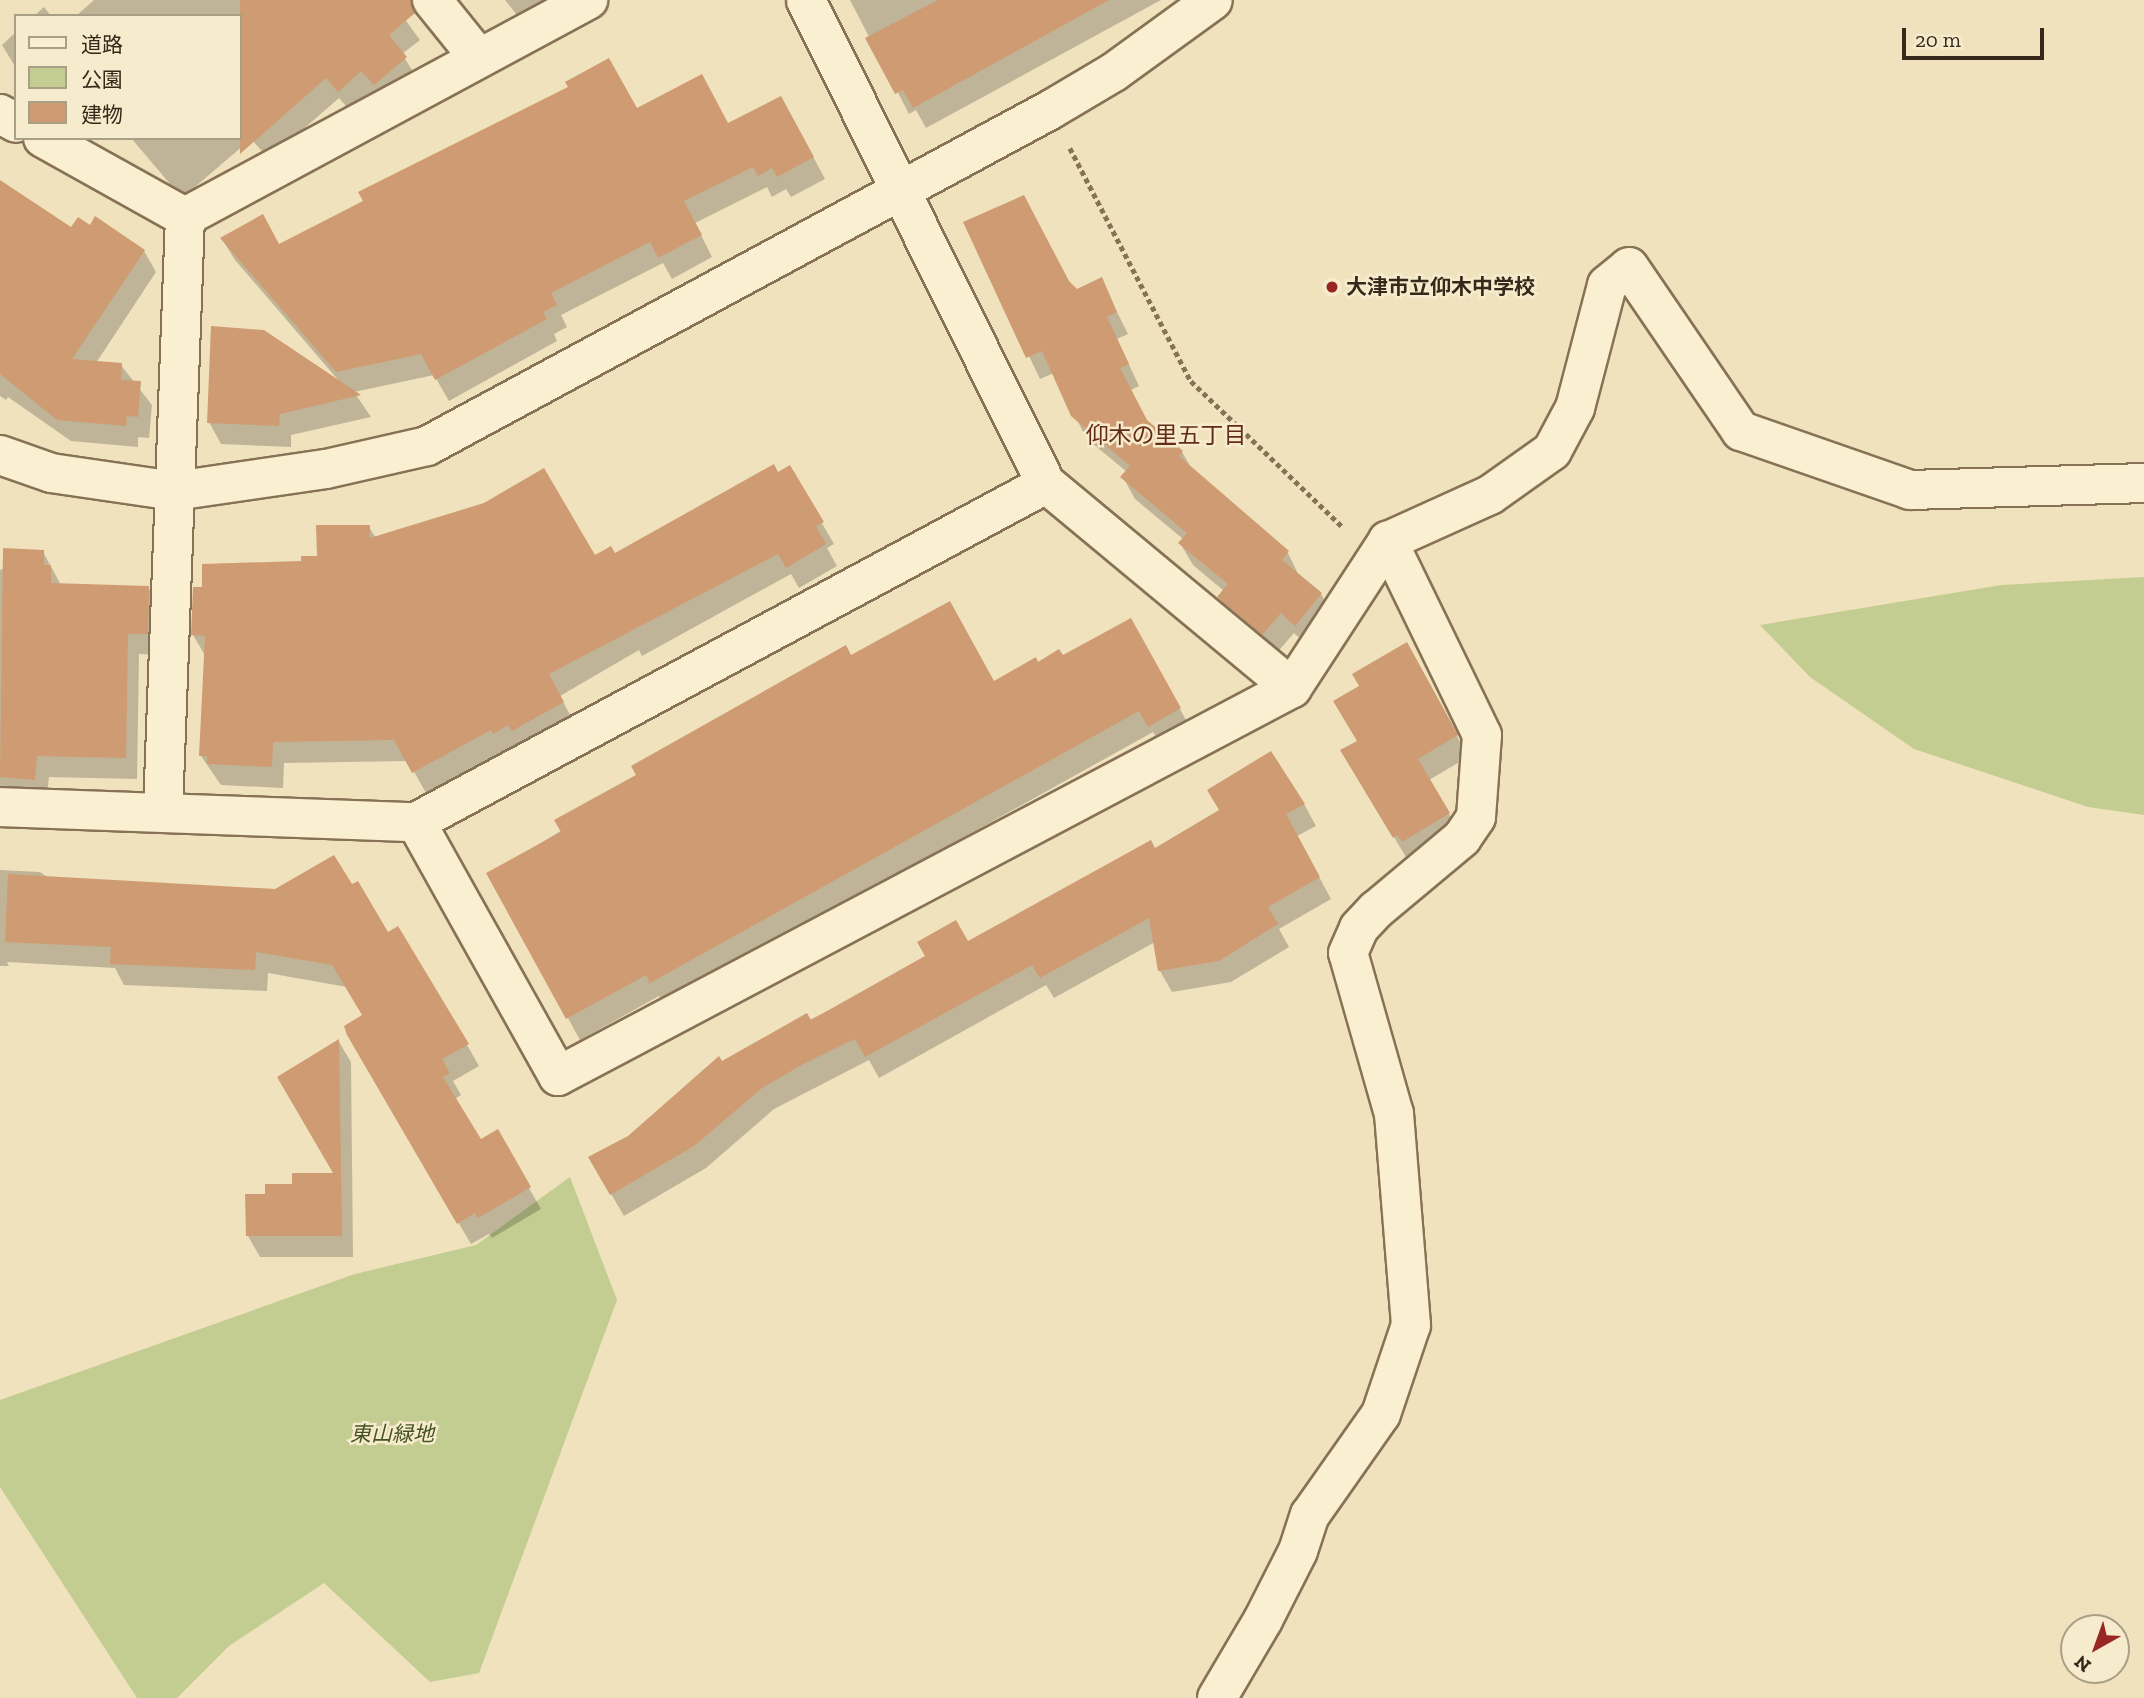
<!DOCTYPE html>
<html>
<head>
<meta charset="utf-8">
<style>
	body { margin:0 }
	#map { position:relative; width:2144px; height:1698px; overflow:hidden; background:#efe2bd; font-family:"Zilla Slab","Noto Sans JP",serif }
	div>[style] { position:absolute }
	[style*='--x'] { left:calc(var(--x)*1px); top:calc(var(--y)*1px); width:calc(var(--w)*1px); rotate:calc(var(--a)*1deg) }
	.green>* { inset:0; background:#c4cd91 }
	.shadow>* { inset:0; background:#0003 }
	.building>* { inset:0; background:#cf9b72 }
	.path>* { height:4.5px; margin-top:-2.25px; transform-origin:0; background:repeating-linear-gradient(90deg,#887256 0 5px,transparent 0 8.5px) }
	.roads { filter:drop-shadow(2px 0 #887256) drop-shadow(-2px 0 #887256) drop-shadow(0 2px #887256) drop-shadow(0 -2px #887256) }
	.minor>* { height:38px; margin:-19px; padding:0 19px; transform-origin:19px; border-radius:19px; background:#faefd1 }
	.tertiary>* { height:38px; margin:-19px; padding:0 19px; transform-origin:19px; border-radius:19px; background:#faefd1 }
	.dots>* { width:19px; height:19px; translate:-50% -50%; box-sizing:border-box; border:4px solid #f6eccd; border-radius:50% }
	span { translate:-50% -50%; white-space:nowrap; text-align:center; line-height:1.15; -webkit-text-stroke:5px #f6eccd; paint-order:stroke }
	.poi-label { font-size:21px; color:#36291b; font-weight:700 }
	.left { translate:0 -50%; text-align:left }
	.park-label { font-size:21px; color:#455321; font-style:italic }
	.neighbourhood-label { font-size:23px; color:#642b19 }
	.legend { position:absolute; left:14px; top:14px; width:228px; height:126px; box-sizing:border-box; background:#f6eccd; border:2px solid #a99e86; margin:0; padding:9px 12px; list-style:none; font-size:21px; color:#36291b }
	.legend li { display:flex; align-items:center; gap:14px; height:35px }
	.legend b { width:35px; border:2px solid #a99e86 }
	.north { position:absolute; left:2060px; top:1614px; width:70px; height:70px; box-sizing:border-box; background:#f6eccd; border:2px solid #a99e86; border-radius:50%; rotate:220deg; font-size:19px; font-weight:700; line-height:28px; text-align:center; color:#36291b }
	.north::after { content:''; display:block; margin:auto; width:24px; height:32px; background:#982724; clip-path:polygon(50% 0,100% 100%,50% 72%,0 100%) }
	.scale { position:absolute; left:1902px; top:28px; width:142px; height:32px; box-sizing:border-box; border:4px solid #36291b; border-top:0; padding-left:9px; font-size:21px; line-height:24px; white-space:nowrap; color:#36291b; -webkit-text-stroke:5px #f6eccd; paint-order:stroke }
</style>
</head>
<body>
<div id="map">
	<div class="green">
		<div style="clip-path:polygon(2144px 577px,2144px 815px,2088px 807px,1914px 749px,1810px 677px,1760px 625px,2001px 585px)"></div>
		<div style="clip-path:polygon(570px 1177px,617px 1300px,479px 1673px,430px 1682px,324px 1583px,229px 1646px,177px 1698px,137px 1698px,0 1487px,0 1400px,355px 1274px,476px 1245px)"></div>
	</div>
	<div class="shadow">
		<div style="clip-path:polygon(94px 0,391px 0,420px 40px,402px 54px,417px 78px,387px 104px,374px 91px,351px 112px,339px 98px,269px 159px,251px 139px,182px 198px,131px 138px,240px 138px,240px 16px,76px 16px)"></div>
		<div style="clip-path:polygon(505px 0,555px 0,525px 25px)"></div>
		<div style="clip-path:polygon(850px 0,1161px 0,926px 128px,916px 110px,909px 114px)"></div>
		<div style="clip-path:polygon(44px 7px,51px 16px,34px 16px)"></div>
		<div style="clip-path:polygon(16px 32px,16px 68px,2px 45px)"></div>
		<div style="clip-path:polygon(637px 111px,728px 125px,793px 119px,825px 179px,791px 197px,786px 189px,772px 197px,767px 187px,695px 223px,712px 257px,672px 279px,663px 263px,561px 315px,567px 327px,554px 334px,557px 341px,449px 401px,434px 375px,354px 392px,371px 417px,291px 435px,291px 447px,221px 444px,209px 422px,339px 381px,235px 260px,222px 239px,279px 246px)"></div>
		<div style="clip-path:polygon(0 182px,72px 229px,144px 251px,156px 272px,96px 363px,121px 365px,152px 405px,149px 438px,138px 437px,138px 447px,71px 441px,8px 397px,6px 400px,0 396px)"></div>
		<div style="clip-path:polygon(965px 223px,1077px 291px,1101px 280px,1128px 334px,1117px 339px,1139px 386px,1131px 390px,1148px 423px,1182px 452px,1193px 471px,1288px 553px,1299px 576px,1321px 594px,1333px 616px,1308px 646px,1294px 633px,1275px 655px,1232px 619px,1219px 597px,1224px 591px,1193px 565px,1180px 543px,1183px 539px,1135px 499px,1123px 477px,1127px 472px,1086px 438px,1054px 373px,1040px 379px)"></div>
		<div style="clip-path:polygon(790px 468px,834px 544px,827px 548px,837px 566px,799px 588px,791px 574px,642px 656px,639px 650px,560px 696px,575px 724px,507px 754px,505px 750px,426px 793px,408px 761px,284px 763px,283px 788px,221px 785px,201px 756px,206px 657px,193px 635px,204px 589px,318px 558px,369px 527px,376px 538px,615px 556px)"></div>
		<div style="clip-path:polygon(43px 552px,61px 585px,148px 587px,161px 609px,159px 655px,139px 654px,137px 779px,49px 777px,46px 801px,0 797px,0 570px)"></div>
		<div style="clip-path:polygon(1143px 641px,1192px 731px,1162px 747px,1153px 732px,664px 1004px,659px 996px,580px 1040px,489px 874px,851px 657px,994px 683px,1038px 664px)"></div>
		<div style="clip-path:polygon(1419px 665px,1468px 757px,1429px 780px,1461px 835px,1415px 862px,1411px 854px,1406px 857px,1354px 771px,1359px 741px)"></div>
		<div style="clip-path:polygon(1304px 804px,1316px 826px,1297px 836px,1331px 899px,1279px 929px,1289px 947px,1231px 982px,1172px 992px,1160px 971px,1155px 942px,1054px 998px,1046px 985px,879px 1078px,869px 1060px,774px 1109px,706px 1168px,624px 1216px,590px 1158px,629px 1137px,722px 1063px,1155px 850px)"></div>
		<div style="clip-path:polygon(0 870px,40px 872px,54px 881px,276px 891px,351px 886px,467px 1045px,479px 1066px,453px 1081px,461px 1095px,455px 1099px,480px 1141px,497px 1132px,541px 1209px,492px 1238px,489px 1234px,471px 1244px,348px 1034px,364px 1016px,347px 987px,268px 973px,267px 991px,124px 985px,115px 968px,7px 962px,9px 966px,0 966px)"></div>
		<div style="clip-path:polygon(339px 1042px,351px 1062px,353px 1257px,260px 1257px,248px 1236px,266px 1195px,336px 1175px)"></div>
	</div>
	<div class="building">
		<div style="clip-path:polygon(240px 0,411px 0,415px 13px,389px 35px,407px 57px,374px 85px,361px 71px,338px 92px,326px 78px,240px 154px)"></div>
		<div style="clip-path:polygon(938px 0,1109px 0,913px 108px,903px 90px,895px 94px,865px 38px)"></div>
		<div style="clip-path:polygon(609px 58px,637px 108px,702px 74px,728px 123px,781px 96px,814px 157px,777px 177px,772px 168px,758px 176px,753px 167px,684px 201px,702px 235px,658px 258px,650px 242px,551px 293px,557px 305px,543px 312px,547px 319px,435px 380px,421px 354px,336px 372px,220px 238px,263px 214px,279px 244px,363px 201px,358px 192px,568px 87px,565px 82px)"></div>
		<div style="clip-path:polygon(0 180px,71px 227px,78px 217px,90px 225px,95px 216px,145px 250px,72px 359px,122px 363px,121px 380px,141px 381px,138px 417px,127px 416px,126px 426px,57px 420px,0 374px)"></div>
		<div style="clip-path:polygon(1024px 195px,1069px 281px,1077px 289px,1102px 277px,1117px 312px,1107px 317px,1129px 364px,1120px 368px,1147px 420px,1183px 451px,1179px 456px,1289px 551px,1282px 560px,1322px 593px,1295px 626px,1281px 613px,1262px 635px,1217px 597px,1228px 584px,1178px 543px,1187px 533px,1120px 477px,1130px 466px,1071px 416px,1042px 351px,1026px 358px,963px 222px)"></div>
		<div style="clip-path:polygon(211px 326px,264px 330px,361px 395px,280px 414px,279px 426px,207px 423px)"></div>
		<div style="clip-path:polygon(774px 464px,778px 472px,790px 465px,824px 522px,816px 526px,826px 544px,786px 568px,778px 554px,549px 674px,564px 702px,512px 731px,508px 725px,493px 734px,491px 730px,412px 773px,394px 740px,273px 742px,272px 767px,207px 764px,207px 756px,199px 756px,205px 636px,191px 635px,193px 587px,202px 587px,202px 564px,301px 561px,301px 556px,317px 556px,316px 525px,370px 525px,370px 538px,484px 503px,544px 468px,595px 555px,611px 546px,615px 553px)"></div>
		<div style="clip-path:polygon(3px 548px,44px 550px,44px 565px,51px 565px,51px 583px,149px 586px,148px 634px,128px 634px,126px 758px,37px 756px,35px 780px,0 777px)"></div>
		<div style="clip-path:polygon(950px 601px,994px 681px,1036px 657px,1038px 662px,1059px 649px,1063px 655px,1131px 618px,1181px 708px,1148px 727px,1139px 711px,650px 983px,646px 975px,566px 1019px,486px 873px,561px 832px,554px 820px,636px 775px,631px 766px,846px 645px,851px 655px)"></div>
		<div style="clip-path:polygon(1407px 642px,1458px 735px,1418px 759px,1450px 813px,1402px 842px,1397px 835px,1393px 838px,1340px 750px,1357px 741px,1333px 701px,1359px 686px,1352px 674px)"></div>
		<div style="clip-path:polygon(1271px 751px,1305px 804px,1286px 814px,1320px 877px,1268px 907px,1278px 924px,1219px 961px,1158px 971px,1149px 918px,1040px 978px,1032px 965px,865px 1057px,855px 1039px,807px 1062px,762px 1088px,694px 1146px,610px 1195px,588px 1157px,628px 1136px,719px 1056px,722px 1061px,807px 1013px,811px 1020px,925px 956px,917px 942px,956px 920px,968px 941px,1151px 840px,1155px 848px,1219px 810px,1207px 790px)"></div>
		<div style="clip-path:polygon(334px 855px,352px 884px,358px 881px,388px 932px,398px 926px,469px 1044px,442px 1059px,450px 1073px,443px 1077px,481px 1139px,498px 1129px,531px 1187px,478px 1218px,475px 1213px,457px 1224px,347px 1035px,344px 1026px,362px 1015px,332px 965px,256px 952px,255px 970px,110px 964px,111px 947px,5px 942px,8px 874px,275px 889px)"></div>
		<div style="clip-path:polygon(339px 1039px,342px 1236px,246px 1236px,245px 1194px,265px 1194px,265px 1184px,292px 1184px,292px 1173px,333px 1173px,277px 1077px)"></div>
	</div>
	<div class="path">
		<div style="--x:1070;--y:148;--w:263;--a:62.6"></div>
		<div style="--x:1191;--y:381;--w:212;--a:43.9"></div>
	</div>
	<div class="roads">
		<div class="minor">
			<div style="--x:432;--y:0;--w:73;--a:51.1"></div>
			<div style="--x:0;--y:114;--w:18;--a:29"></div>
			<div style="--x:43;--y:138;--w:162;--a:29.1"></div>
			<div style="--x:185;--y:217;--w:458;--a:-28.3"></div>
			<div style="--x:1292;--y:688;--w:176;--a:-56.9"></div>
			<div style="--x:0;--y:807;--w:416;--a:2.1"></div>
			<div style="--x:416;--y:822;--w:715;--a:-28.21"></div>
			<div style="--x:163;--y:811;--w:594;--a:-87.88"></div>
			<div style="--x:416;--y:822;--w:291;--a:60.8"></div>
			<div style="--x:558;--y:1076;--w:830;--a:-27.86"></div>
			<div style="--x:1292;--y:688;--w:320;--a:-140.3"></div>
			<div style="--x:1046;--y:484;--w:540;--a:-116.38"></div>
			<div style="--x:1217;--y:1698;--w:91;--a:-59.5"></div>
			<div style="--x:1263;--y:1620;--w:77;--a:-63.1"></div>
			<div style="--x:1298;--y:1551;--w:38;--a:-72"></div>
			<div style="--x:1310;--y:1515;--w:123;--a:-54.9"></div>
			<div style="--x:1381;--y:1414;--w:94;--a:-71.4"></div>
			<div style="--x:1411;--y:1325;--w:212;--a:-94.6"></div>
			<div style="--x:1394;--y:1114;--w:167;--a:-105.9"></div>
			<div style="--x:1348;--y:953;--w:27;--a:-66"></div>
			<div style="--x:1359;--y:928;--w:25;--a:-47"></div>
			<div style="--x:1376;--y:910;--w:112;--a:-39.9"></div>
			<div style="--x:1462;--y:838;--w:25;--a:-56"></div>
			<div style="--x:1476;--y:817;--w:82;--a:-85.8"></div>
			<div style="--x:1482;--y:735;--w:216;--a:-115.9"></div>
			<div style="--x:1388;--y:541;--w:112;--a:-24.3"></div>
			<div style="--x:1490;--y:495;--w:76;--a:-35.4"></div>
			<div style="--x:1552;--y:451;--w:49;--a:-61.9"></div>
			<div style="--x:1575;--y:408;--w:127;--a:-75.4"></div>
			<div style="--x:1607;--y:285;--w:28;--a:-39"></div>
			<div style="--x:1629;--y:267;--w:199;--a:55.7"></div>
			<div style="--x:1741;--y:431;--w:179;--a:19.2"></div>
			<div style="--x:1910;--y:490;--w:234;--a:-1.7"></div>
		</div>
		<div class="tertiary">
			<div style="--x:0;--y:455;--w:54;--a:19.4"></div>
			<div style="--x:51;--y:473;--w:125;--a:8.3"></div>
			<div style="--x:175;--y:491;--w:153;--a:-8.3"></div>
			<div style="--x:326;--y:469;--w:104;--a:-12.8"></div>
			<div style="--x:427;--y:446;--w:708;--a:-28.34"></div>
			<div style="--x:1050;--y:110;--w:74;--a:-30.7"></div>
			<div style="--x:1114;--y:72;--w:122;--a:-36"></div>
		</div>
	</div>
	<div class="dots">
		<div style="left:1332px;top:287px;background:#982724"></div>
	</div>
	<div class="poi-label">
		<span class="left" style="left:1346px;top:287px">大津市立仰木中学校</span>
	</div>
	<div class="park-label">
		<span style="left:392px;top:1434px">東山緑地</span>
	</div>
	<div class="neighbourhood-label">
		<span style="left:1166px;top:435px">仰木の里五丁目</span>
	</div>
	<ul class="legend">
	<li><b style="height:9px;background:#faefd1"></b>道路</li>
	<li><b style="height:19px;background:#c4cd91"></b>公園</li>
	<li><b style="height:19px;background:#cf9b72"></b>建物</li>
	</ul>
	<div class="north">N</div>
	<div class="scale">20 m</div>
</div>
</body>
</html>
